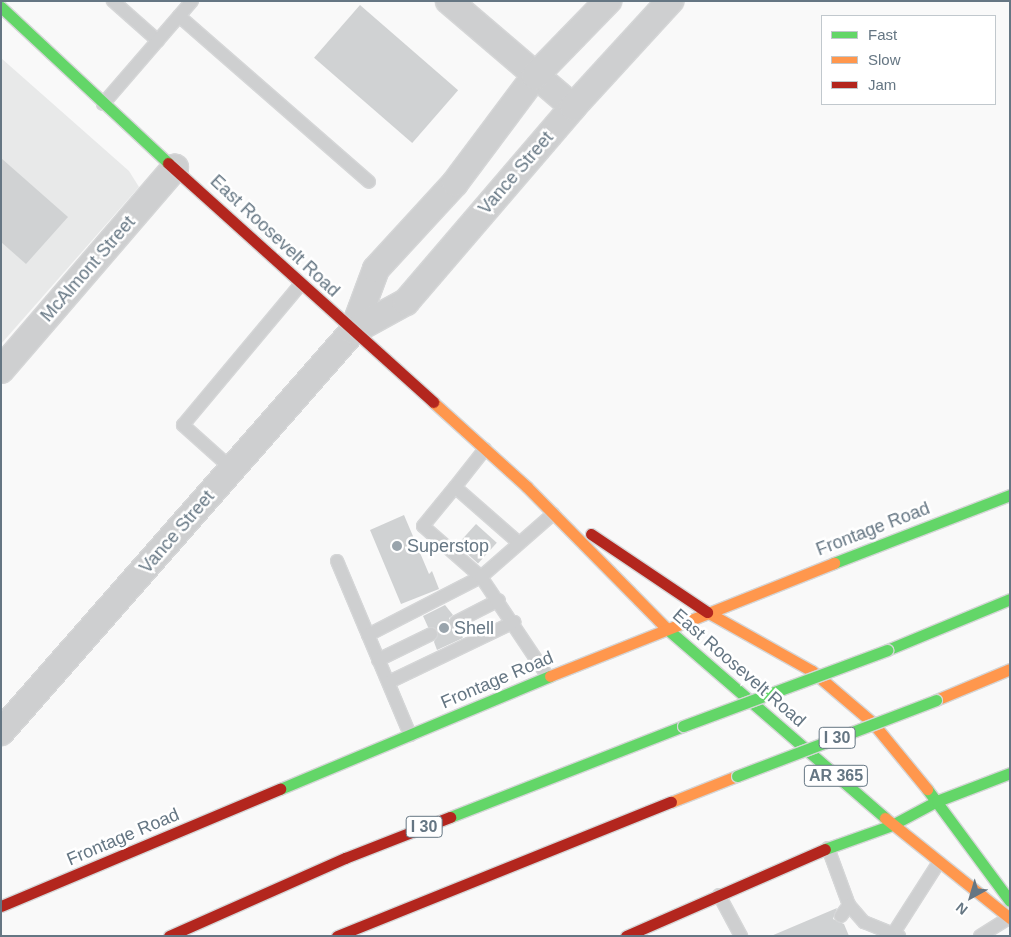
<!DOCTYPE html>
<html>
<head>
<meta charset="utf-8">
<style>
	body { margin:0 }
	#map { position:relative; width:1011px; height:937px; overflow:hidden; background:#f9f9f9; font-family:Arial,sans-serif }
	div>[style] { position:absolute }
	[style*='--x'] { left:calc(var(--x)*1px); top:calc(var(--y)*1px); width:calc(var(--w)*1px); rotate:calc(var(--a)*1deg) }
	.built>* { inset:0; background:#e8e9e9 }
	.building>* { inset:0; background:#d0d2d3; transform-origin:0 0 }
	.roads { filter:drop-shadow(1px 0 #d5d6d7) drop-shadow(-1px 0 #d5d6d7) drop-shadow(0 1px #d5d6d7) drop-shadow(0 -1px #d5d6d7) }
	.lane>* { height:12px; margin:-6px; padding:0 6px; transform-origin:6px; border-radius:6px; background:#cecfd0 }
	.street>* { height:26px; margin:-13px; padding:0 13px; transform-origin:13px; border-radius:13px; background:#cecfd0 }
	.fast>* { height:11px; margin:-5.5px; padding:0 5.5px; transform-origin:5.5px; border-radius:5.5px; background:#63d668 }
	.slow>* { height:11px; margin:-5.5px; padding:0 5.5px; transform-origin:5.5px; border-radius:5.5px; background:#ff974d }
	.jam>* { height:11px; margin:-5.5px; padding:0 5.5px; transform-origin:5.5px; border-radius:5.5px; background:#b3261e }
	.bridges { filter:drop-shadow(1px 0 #d5d6d6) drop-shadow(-1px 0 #d5d6d6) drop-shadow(0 1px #d5d6d6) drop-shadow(0 -1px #d5d6d6) }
	.fast-bridge>* { height:11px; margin:-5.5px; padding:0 5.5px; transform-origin:5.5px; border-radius:5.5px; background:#63d668 }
	.dots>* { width:14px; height:14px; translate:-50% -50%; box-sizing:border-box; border:2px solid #fff; border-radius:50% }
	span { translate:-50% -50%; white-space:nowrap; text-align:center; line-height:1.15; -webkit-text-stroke:5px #fff; paint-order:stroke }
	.shield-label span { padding:1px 4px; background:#fff; border:1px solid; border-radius:4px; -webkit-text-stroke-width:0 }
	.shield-label { font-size:16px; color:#657683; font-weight:700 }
	.street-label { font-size:18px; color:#657683 }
	.poi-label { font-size:18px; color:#657683 }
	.left { translate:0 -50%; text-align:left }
	.frame { position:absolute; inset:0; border:2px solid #657683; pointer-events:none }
	.legend { position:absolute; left:821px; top:15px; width:175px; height:90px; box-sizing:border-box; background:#fff; border:1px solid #c1c8cd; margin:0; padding:6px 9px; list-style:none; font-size:15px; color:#657683 }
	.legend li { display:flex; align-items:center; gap:10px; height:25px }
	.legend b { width:25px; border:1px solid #c1c8cd }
	.north { position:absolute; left:946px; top:872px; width:50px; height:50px; -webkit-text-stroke:4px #fff; paint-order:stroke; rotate:219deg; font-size:14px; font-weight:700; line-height:20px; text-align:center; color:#657683 }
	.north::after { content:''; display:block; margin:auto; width:18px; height:22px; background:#657683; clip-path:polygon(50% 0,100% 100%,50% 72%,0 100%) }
</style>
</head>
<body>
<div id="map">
	<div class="built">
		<div style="clip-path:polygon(1px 58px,129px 171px,139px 187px,1px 344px)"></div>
	</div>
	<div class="building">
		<div style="left:360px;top:5px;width:130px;height:70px;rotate:41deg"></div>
		<div style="clip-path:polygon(1px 158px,68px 217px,26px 264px,1px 242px)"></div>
		<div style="clip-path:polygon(404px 515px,429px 574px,432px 571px,439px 589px,401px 604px,370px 530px)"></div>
		<div style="left:476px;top:524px;width:28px;height:28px;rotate:42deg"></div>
		<div style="clip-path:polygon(445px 605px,453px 615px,449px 618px,449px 626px,459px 629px,463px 638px,437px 650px,434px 642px,438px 631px,428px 627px,423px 616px)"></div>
		<div style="clip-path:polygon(837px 908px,833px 919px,844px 924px,849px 936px,771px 936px)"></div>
	</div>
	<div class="roads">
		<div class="lane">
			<div style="--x:113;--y:1;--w:60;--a:41.6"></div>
			<div style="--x:179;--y:16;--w:252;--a:41.1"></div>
			<div style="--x:103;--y:104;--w:136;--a:-49.2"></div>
			<div style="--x:485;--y:449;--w:48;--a:128.3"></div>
			<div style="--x:455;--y:487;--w:85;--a:41.2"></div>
			<div style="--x:232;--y:469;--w:66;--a:-138.1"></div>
			<div style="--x:183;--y:425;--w:184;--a:-50.1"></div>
			<div style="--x:337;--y:561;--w:189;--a:67.2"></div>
			<div style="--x:456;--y:622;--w:48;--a:-27.1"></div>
			<div style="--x:368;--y:635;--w:127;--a:-27.2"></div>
			<div style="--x:481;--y:577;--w:77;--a:-138.7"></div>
			<div style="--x:423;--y:526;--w:50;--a:-50.6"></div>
			<div style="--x:378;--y:660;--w:59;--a:-26.1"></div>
			<div style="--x:548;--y:677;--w:120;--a:-123.8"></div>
			<div style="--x:481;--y:577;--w:96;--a:-41.2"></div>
			<div style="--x:389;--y:682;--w:139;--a:-25.6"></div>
			<div style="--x:828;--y:848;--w:61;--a:69.8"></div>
			<div style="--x:849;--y:905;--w:23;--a:49"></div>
			<div style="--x:864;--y:922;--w:38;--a:22"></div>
			<div style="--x:719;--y:895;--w:47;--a:61.8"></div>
			<div style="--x:841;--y:916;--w:14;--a:-54"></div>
			<div style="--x:893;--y:934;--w:85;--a:-57.4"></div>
			<div style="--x:980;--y:936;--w:36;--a:-32"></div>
		</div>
		<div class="street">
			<div style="--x:449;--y:1;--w:163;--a:40.5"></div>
			<div style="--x:353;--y:331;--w:66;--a:-69.6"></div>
			<div style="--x:376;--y:269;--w:117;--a:-47.4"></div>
			<div style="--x:455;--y:183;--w:134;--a:-53.2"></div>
			<div style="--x:535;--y:76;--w:105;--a:-45.8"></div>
			<div style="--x:1;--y:370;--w:267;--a:-49.3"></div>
			<div style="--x:1;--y:732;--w:534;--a:-48.72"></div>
			<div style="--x:353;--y:331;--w:60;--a:-28.7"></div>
			<div style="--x:406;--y:302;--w:257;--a:-49.4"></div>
			<div style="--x:573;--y:107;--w:144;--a:-47.5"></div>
		</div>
		<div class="fast">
			<div style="--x:1;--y:7;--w:229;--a:43"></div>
			<div style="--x:834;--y:563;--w:189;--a:-21.1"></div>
			<div style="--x:666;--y:628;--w:290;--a:40.9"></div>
			<div style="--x:887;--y:650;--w:133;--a:-22.5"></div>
			<div style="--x:280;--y:789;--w:293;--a:-22.7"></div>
			<div style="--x:927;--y:789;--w:139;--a:53.5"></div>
			<div style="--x:450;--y:817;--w:250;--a:-21.3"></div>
			<div style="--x:825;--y:849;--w:71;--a:-19.7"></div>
			<div style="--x:892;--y:825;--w:51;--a:-28.1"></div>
			<div style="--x:937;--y:801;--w:78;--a:-21"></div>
		</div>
		<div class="slow">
			<div style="--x:433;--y:402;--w:127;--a:42.1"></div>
			<div style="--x:527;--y:487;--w:198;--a:45.4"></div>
			<div style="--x:707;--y:612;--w:120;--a:29.3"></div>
			<div style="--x:812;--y:671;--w:79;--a:40.4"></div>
			<div style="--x:872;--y:722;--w:87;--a:50.6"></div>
			<div style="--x:550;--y:676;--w:306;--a:-21.7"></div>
			<div style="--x:936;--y:700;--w:80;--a:-22.7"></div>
			<div style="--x:671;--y:802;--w:71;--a:-21.5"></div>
			<div style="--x:885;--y:818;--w:160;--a:38.7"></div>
		</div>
		<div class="jam">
			<div style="--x:168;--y:163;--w:357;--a:42"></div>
			<div style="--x:591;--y:534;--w:140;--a:33.9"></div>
			<div style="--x:1;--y:906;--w:303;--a:-22.8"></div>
			<div style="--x:169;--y:936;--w:193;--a:-23.9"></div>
			<div style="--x:345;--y:858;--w:113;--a:-21.3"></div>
			<div style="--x:337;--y:936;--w:360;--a:-21.9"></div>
			<div style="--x:626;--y:936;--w:217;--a:-23.6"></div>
		</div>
	</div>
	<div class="bridges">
		<div class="fast-bridge">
			<div style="--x:683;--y:726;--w:218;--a:-20.4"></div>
			<div style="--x:737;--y:776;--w:213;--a:-20.9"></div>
		</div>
	</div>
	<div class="dots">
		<div style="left:397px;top:546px;background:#99a4ac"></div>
		<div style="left:444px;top:628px;background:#99a4ac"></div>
	</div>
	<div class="shield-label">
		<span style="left:837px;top:738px">I 30</span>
		<span style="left:836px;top:776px">AR 365</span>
		<span style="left:424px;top:827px">I 30</span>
	</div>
	<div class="street-label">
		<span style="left:516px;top:173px;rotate:-49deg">Vance Street</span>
		<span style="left:275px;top:236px;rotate:43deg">East Roosevelt Road</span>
		<span style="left:88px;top:269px;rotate:-49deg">McAlmont Street</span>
		<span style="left:873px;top:529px;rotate:-21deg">Frontage Road</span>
		<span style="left:177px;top:532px;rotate:-49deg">Vance Street</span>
		<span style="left:739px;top:668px;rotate:41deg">East Roosevelt Road</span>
		<span style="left:497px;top:680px;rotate:-23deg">Frontage Road</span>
		<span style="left:123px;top:837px;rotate:-23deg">Frontage Road</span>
	</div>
	<div class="poi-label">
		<span class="left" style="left:407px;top:546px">Superstop</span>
		<span class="left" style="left:454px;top:628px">Shell</span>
	</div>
	<div class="frame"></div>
	<ul class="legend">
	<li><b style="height:6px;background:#63d668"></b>Fast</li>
	<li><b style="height:6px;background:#ff974d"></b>Slow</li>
	<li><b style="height:6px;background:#b3261e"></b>Jam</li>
	</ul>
	<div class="north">N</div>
</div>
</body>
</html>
